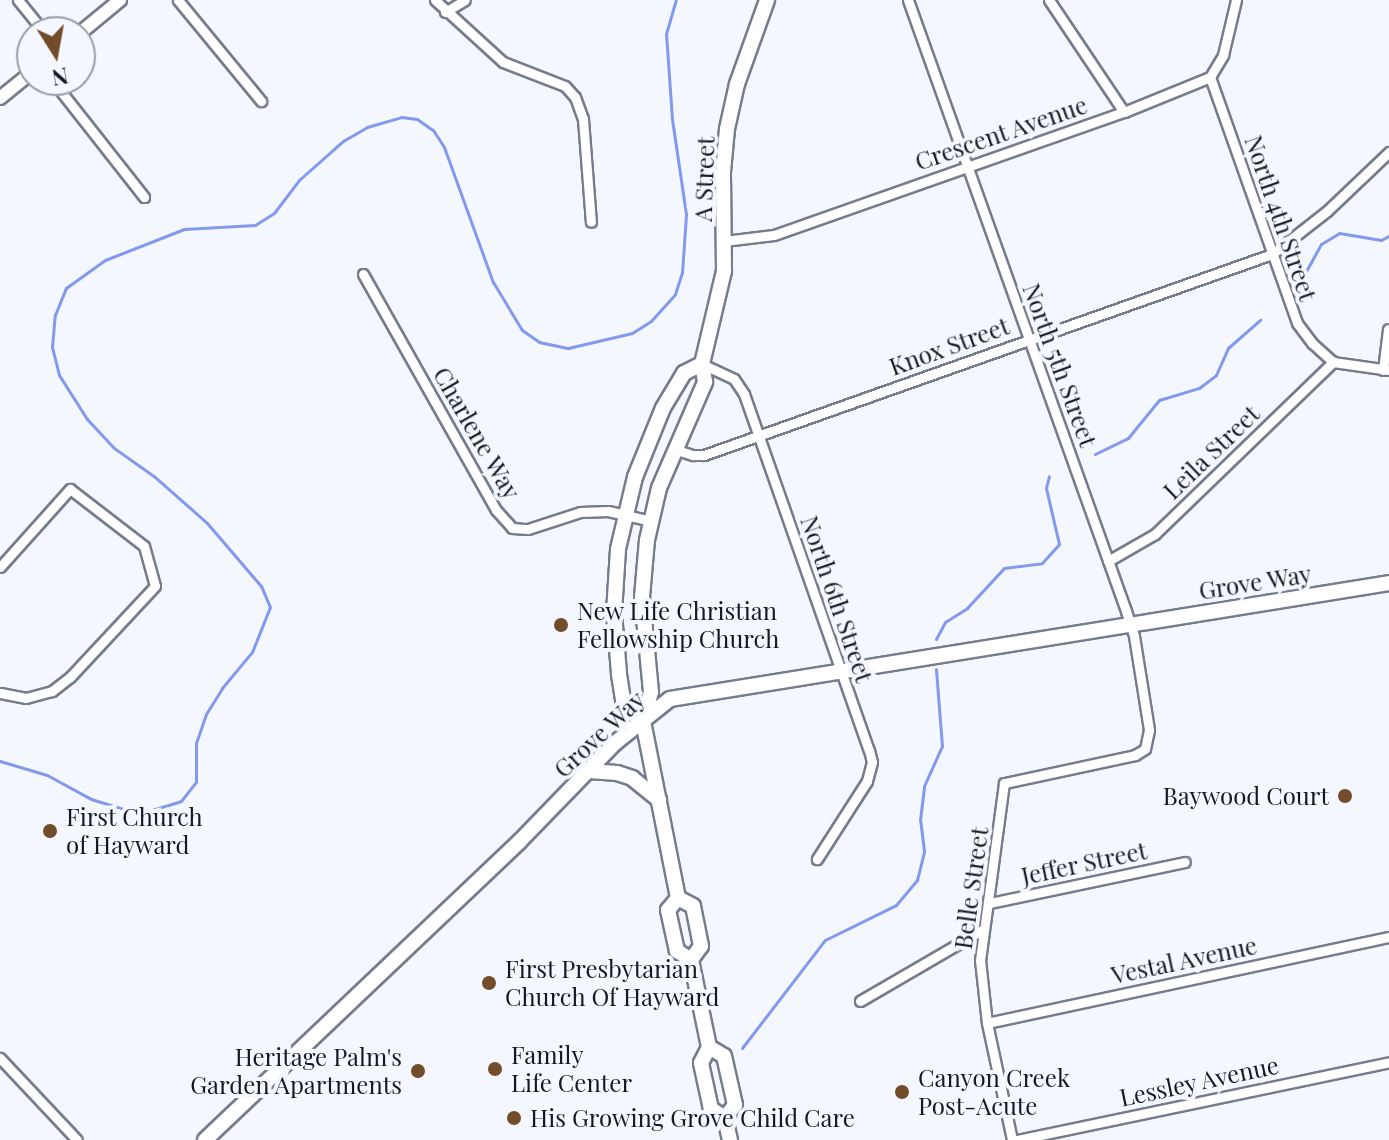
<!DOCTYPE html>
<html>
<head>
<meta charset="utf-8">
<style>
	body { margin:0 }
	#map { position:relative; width:1389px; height:1140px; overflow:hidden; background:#f5f7ff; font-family:"Playfair Display",serif }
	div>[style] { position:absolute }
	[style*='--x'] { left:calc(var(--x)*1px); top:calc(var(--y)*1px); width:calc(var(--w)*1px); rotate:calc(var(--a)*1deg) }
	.stream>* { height:3px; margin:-1.5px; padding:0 1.5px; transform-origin:1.5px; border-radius:1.5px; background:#829aee }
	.roads { filter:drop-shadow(2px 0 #767c8d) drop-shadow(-2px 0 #767c8d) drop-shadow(0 2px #767c8d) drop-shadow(0 -2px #767c8d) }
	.minor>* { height:9px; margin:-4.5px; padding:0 4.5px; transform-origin:4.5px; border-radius:4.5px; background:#fff }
	.tertiary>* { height:12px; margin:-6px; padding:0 6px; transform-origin:6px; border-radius:6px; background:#fff }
	.secondary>* { height:14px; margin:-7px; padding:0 7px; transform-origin:7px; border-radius:7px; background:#fff }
	.dots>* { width:22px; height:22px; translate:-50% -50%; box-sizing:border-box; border:4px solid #f5f7ff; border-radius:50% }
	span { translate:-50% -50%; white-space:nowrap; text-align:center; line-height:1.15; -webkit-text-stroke:8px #f5f7ff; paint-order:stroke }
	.street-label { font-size:24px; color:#171920 }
	.poi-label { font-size:24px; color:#171920 }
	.left { translate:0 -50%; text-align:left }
	.right { translate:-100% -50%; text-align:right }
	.north { position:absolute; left:16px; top:16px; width:80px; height:80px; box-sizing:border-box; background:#f5f7ff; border:2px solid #9c9ea6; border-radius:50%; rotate:169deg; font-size:22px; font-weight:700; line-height:32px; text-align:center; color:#171920 }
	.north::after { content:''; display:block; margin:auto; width:28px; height:36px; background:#734c2a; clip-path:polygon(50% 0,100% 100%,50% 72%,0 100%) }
</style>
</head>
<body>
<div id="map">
	<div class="stream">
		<div style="--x:1305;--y:273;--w:33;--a:-61"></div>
		<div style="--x:1321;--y:244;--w:21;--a:-31"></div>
		<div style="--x:1339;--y:233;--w:43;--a:9.5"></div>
		<div style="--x:1381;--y:240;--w:9;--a:-27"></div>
		<div style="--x:1095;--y:454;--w:37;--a:-26"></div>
		<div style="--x:1128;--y:438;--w:49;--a:-50.8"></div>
		<div style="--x:1159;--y:400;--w:42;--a:-16.7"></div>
		<div style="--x:1199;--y:388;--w:21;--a:-37"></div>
		<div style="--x:1216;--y:375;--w:30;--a:-66"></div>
		<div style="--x:1228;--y:348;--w:43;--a:-41.2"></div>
		<div style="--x:936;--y:639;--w:19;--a:-62"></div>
		<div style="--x:945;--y:622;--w:26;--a:-32"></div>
		<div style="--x:967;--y:608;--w:54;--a:-47.2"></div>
		<div style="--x:1004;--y:568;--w:38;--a:-7"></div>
		<div style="--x:1042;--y:563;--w:25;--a:-48"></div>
		<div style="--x:1059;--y:544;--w:57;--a:-103.1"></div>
		<div style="--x:1046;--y:488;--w:12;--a:-76"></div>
		<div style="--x:0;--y:761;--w:49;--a:16.6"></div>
		<div style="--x:47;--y:775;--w:50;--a:28.6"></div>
		<div style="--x:91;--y:799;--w:37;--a:17"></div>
		<div style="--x:126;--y:810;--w:26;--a:0"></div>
		<div style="--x:152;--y:810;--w:30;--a:-17"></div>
		<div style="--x:181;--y:801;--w:24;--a:-52"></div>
		<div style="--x:196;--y:782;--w:39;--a:-90"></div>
		<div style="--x:196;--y:743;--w:31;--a:-71"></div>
		<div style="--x:206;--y:714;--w:31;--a:-58"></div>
		<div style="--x:222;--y:688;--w:47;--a:-50.2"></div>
		<div style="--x:252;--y:652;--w:48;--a:-68.2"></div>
		<div style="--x:270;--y:607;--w:23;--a:-113"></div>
		<div style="--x:261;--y:586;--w:83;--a:-130.6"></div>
		<div style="--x:207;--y:523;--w:69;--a:-138.5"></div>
		<div style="--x:155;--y:477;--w:50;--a:-144.7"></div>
		<div style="--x:114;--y:448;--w:40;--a:-133"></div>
		<div style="--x:87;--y:419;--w:52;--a:-122.5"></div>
		<div style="--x:59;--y:375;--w:29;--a:-104"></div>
		<div style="--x:52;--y:347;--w:32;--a:-85"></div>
		<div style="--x:55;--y:315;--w:29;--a:-68"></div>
		<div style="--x:66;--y:288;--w:48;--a:-35.7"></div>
		<div style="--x:105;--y:260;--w:85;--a:-21.4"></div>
		<div style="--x:184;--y:229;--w:71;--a:-3.2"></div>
		<div style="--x:255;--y:225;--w:22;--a:-32"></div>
		<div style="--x:274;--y:213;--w:41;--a:-52.9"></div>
		<div style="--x:299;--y:180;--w:59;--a:-41.6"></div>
		<div style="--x:343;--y:141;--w:28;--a:-30"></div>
		<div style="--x:367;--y:127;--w:35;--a:-16"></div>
		<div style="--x:401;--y:117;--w:16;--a:7"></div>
		<div style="--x:417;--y:119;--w:19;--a:35"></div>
		<div style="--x:433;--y:130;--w:20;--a:57"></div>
		<div style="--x:444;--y:147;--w:144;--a:70.1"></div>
		<div style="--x:493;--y:282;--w:56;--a:58.9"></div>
		<div style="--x:522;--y:330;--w:21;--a:35"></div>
		<div style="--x:539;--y:342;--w:30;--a:12"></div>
		<div style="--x:568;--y:348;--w:66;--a:-13.2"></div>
		<div style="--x:632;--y:333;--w:22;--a:-32"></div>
		<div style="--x:651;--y:321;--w:36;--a:-48"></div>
		<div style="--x:675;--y:294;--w:22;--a:-72"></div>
		<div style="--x:682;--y:273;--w:59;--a:-86.1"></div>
		<div style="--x:686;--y:214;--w:96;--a:-98.4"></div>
		<div style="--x:672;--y:119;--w:85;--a:-94"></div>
		<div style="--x:666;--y:34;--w:35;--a:-74"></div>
		<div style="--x:742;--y:1048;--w:136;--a:-52.5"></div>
		<div style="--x:825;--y:940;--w:79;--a:-26.2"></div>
		<div style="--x:896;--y:905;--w:33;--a:-50"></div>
		<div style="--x:917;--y:880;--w:30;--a:-76"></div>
		<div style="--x:924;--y:851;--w:31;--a:-97"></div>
		<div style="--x:920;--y:820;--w:34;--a:-83"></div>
		<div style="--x:924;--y:786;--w:44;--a:-65.8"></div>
		<div style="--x:942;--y:746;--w:77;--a:-94.5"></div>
	</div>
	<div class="roads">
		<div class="minor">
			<div style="--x:18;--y:0;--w:41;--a:50.9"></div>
			<div style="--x:178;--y:0;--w:131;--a:50.6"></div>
			<div style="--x:435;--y:0;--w:92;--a:42.4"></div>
			<div style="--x:503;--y:62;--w:66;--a:21.2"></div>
			<div style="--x:565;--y:86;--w:15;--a:48"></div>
			<div style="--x:575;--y:97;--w:23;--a:70"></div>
			<div style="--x:583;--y:119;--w:103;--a:85.6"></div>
			<div style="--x:908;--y:0;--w:649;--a:70.36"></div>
			<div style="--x:1126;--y:611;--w:26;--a:72"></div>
			<div style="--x:1134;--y:636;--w:95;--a:80.9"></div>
			<div style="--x:1149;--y:730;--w:19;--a:102"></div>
			<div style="--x:1145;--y:749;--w:12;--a:149"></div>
			<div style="--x:1135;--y:755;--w:134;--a:167.9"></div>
			<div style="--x:1004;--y:783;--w:179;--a:97.7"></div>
			<div style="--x:980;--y:960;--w:63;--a:83.7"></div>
			<div style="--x:987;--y:1023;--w:120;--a:77.9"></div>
			<div style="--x:1049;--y:0;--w:135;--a:56.2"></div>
			<div style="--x:445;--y:12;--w:23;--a:-31"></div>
			<div style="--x:1210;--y:77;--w:261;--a:70.5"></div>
			<div style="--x:1297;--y:323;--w:25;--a:53"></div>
			<div style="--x:1312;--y:343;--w:28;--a:42"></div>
			<div style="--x:1333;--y:362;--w:57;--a:8.1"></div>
			<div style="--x:52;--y:80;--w:149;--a:51.8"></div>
			<div style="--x:724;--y:241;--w:50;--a:-6.8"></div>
			<div style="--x:774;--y:235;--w:371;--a:-19.4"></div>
			<div style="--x:1124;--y:112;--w:93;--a:-22.1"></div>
			<div style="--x:1210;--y:77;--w:26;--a:-59"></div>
			<div style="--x:1223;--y:55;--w:57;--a:-76.7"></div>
			<div style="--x:363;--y:274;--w:271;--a:60.6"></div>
			<div style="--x:496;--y:510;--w:24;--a:48"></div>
			<div style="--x:512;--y:528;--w:16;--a:4"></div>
			<div style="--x:528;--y:529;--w:55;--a:-18.1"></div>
			<div style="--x:580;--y:512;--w:28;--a:-2"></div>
			<div style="--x:608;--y:511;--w:44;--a:13.1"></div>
			<div style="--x:702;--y:364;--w:35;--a:25"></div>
			<div style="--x:734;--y:379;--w:18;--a:56"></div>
			<div style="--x:744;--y:394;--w:377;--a:70.7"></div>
			<div style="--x:869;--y:750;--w:12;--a:76"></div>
			<div style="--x:872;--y:762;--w:20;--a:105"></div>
			<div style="--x:867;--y:781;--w:93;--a:122.7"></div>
			<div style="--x:1383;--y:370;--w:41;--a:-83"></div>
			<div style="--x:674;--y:449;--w:20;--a:18"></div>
			<div style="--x:693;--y:455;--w:11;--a:0"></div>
			<div style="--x:704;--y:455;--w:603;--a:-19.49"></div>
			<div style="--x:1272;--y:254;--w:70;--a:-38"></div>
			<div style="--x:1327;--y:211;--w:86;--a:-43.6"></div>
			<div style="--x:1108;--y:561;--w:54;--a:-29.9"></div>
			<div style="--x:1155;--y:534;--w:248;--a:-44"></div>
			<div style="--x:0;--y:567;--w:105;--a:-48.1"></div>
			<div style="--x:70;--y:489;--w:93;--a:37.6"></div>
			<div style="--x:144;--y:546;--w:41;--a:74.6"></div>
			<div style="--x:155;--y:586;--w:125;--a:133"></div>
			<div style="--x:70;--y:677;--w:23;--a:142"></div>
			<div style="--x:52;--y:691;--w:27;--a:165"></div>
			<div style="--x:26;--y:698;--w:26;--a:-169"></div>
			<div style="--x:990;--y:903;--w:199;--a:-11.9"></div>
			<div style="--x:860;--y:1001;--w:141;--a:-30.2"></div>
			<div style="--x:987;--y:1023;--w:411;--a:-12.1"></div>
			<div style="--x:0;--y:1058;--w:112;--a:46.8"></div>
			<div style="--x:1017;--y:1140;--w:380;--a:-11.8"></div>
		</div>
		<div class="tertiary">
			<div style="--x:80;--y:33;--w:52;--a:-39.5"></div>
			<div style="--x:0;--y:98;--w:41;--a:-39.1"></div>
		</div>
		<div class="secondary">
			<div style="--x:643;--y:722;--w:25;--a:-140"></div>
			<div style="--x:624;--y:706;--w:33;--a:-99"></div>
			<div style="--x:619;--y:673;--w:60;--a:-94.8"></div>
			<div style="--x:614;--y:613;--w:64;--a:-86.4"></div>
			<div style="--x:618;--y:549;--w:74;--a:-76.7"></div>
			<div style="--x:635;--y:477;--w:74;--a:-67.9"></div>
			<div style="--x:663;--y:408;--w:41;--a:-59"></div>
			<div style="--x:684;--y:373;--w:20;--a:-27"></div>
			<div style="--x:589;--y:771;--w:28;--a:4"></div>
			<div style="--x:617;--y:773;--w:16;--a:18"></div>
			<div style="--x:632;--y:778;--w:35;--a:39"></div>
			<div style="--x:678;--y:898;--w:17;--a:28"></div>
			<div style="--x:693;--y:906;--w:41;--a:78.7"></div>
			<div style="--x:701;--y:946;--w:17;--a:126"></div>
			<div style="--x:709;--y:1047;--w:17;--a:31"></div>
			<div style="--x:724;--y:1056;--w:50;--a:77.3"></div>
			<div style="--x:735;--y:1105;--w:16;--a:128"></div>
			<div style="--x:205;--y:1140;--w:433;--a:-43.5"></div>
			<div style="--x:519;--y:842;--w:138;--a:-45.9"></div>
			<div style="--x:615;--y:743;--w:70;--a:-38.7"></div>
			<div style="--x:670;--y:699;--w:728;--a:-9.16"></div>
			<div style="--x:730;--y:1140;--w:23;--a:-103"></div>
			<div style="--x:725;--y:1118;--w:17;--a:-147"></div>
			<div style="--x:711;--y:1109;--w:47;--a:-102.3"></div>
			<div style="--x:701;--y:1063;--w:18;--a:-63"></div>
			<div style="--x:709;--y:1047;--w:89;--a:-101.7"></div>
			<div style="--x:691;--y:960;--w:17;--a:-147"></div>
			<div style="--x:677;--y:951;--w:42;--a:-102.4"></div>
			<div style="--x:668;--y:910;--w:16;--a:-50"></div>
			<div style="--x:678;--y:898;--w:179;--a:-101.2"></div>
			<div style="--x:643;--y:722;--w:31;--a:-75"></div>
			<div style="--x:651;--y:692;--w:95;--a:-95.4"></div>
			<div style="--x:642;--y:597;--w:57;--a:-85"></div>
			<div style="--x:647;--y:540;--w:53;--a:-77"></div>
			<div style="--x:659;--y:488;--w:116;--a:-66.5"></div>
			<div style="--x:705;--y:382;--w:18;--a:-99"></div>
			<div style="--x:702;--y:364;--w:96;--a:-76.7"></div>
			<div style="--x:724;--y:271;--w:99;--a:-90.6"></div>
			<div style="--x:723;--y:172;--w:43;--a:-84.7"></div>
			<div style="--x:727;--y:129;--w:46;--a:-77.5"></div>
			<div style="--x:737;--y:84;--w:89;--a:-70.3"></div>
		</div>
	</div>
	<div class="dots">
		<div style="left:561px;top:625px;background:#734c2a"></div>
		<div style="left:1345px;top:796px;background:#734c2a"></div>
		<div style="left:50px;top:831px;background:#734c2a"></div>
		<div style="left:489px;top:983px;background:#734c2a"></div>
		<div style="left:495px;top:1069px;background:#734c2a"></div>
		<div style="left:418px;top:1071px;background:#734c2a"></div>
		<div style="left:902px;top:1092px;background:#734c2a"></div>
		<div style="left:514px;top:1118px;background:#734c2a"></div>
	</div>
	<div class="street-label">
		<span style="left:1001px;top:133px;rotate:-19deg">Crescent Avenue</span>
		<span style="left:704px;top:179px;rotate:-88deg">A Street</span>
		<span style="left:1281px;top:218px;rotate:71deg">North 4th Street</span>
		<span style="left:949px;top:346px;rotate:-20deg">Knox Street</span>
		<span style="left:1060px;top:365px;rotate:70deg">North 5th Street</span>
		<span style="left:477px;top:433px;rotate:60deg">Charlene Way</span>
		<span style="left:1211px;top:452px;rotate:-44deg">Leila Street</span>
		<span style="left:1255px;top:582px;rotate:-9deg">Grove Way</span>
		<span style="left:837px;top:599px;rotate:71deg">North 6th Street</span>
		<span style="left:599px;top:734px;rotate:-43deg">Grove Way</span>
		<span style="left:1084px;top:863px;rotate:-12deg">Jeffer Street</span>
		<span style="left:971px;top:888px;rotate:-82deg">Belle Street</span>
		<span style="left:1184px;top:960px;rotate:-12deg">Vestal Avenue</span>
		<span style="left:1199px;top:1081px;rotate:-12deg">Lessley Avenue</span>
	</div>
	<div class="poi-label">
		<span class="left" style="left:577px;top:625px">New Life Christian<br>Fellowship Church</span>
		<span class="right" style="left:1329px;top:796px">Baywood Court</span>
		<span class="left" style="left:66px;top:831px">First Church<br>of Hayward</span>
		<span class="left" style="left:505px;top:983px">First Presbytarian<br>Church Of Hayward</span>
		<span class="left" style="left:511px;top:1069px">Family<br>Life Center</span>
		<span class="right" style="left:402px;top:1071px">Heritage Palm's<br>Garden Apartments</span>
		<span class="left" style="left:918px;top:1092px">Canyon Creek<br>Post-Acute</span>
		<span class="left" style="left:530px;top:1118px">His Growing Grove Child Care</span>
	</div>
	<div class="north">N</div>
</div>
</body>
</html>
